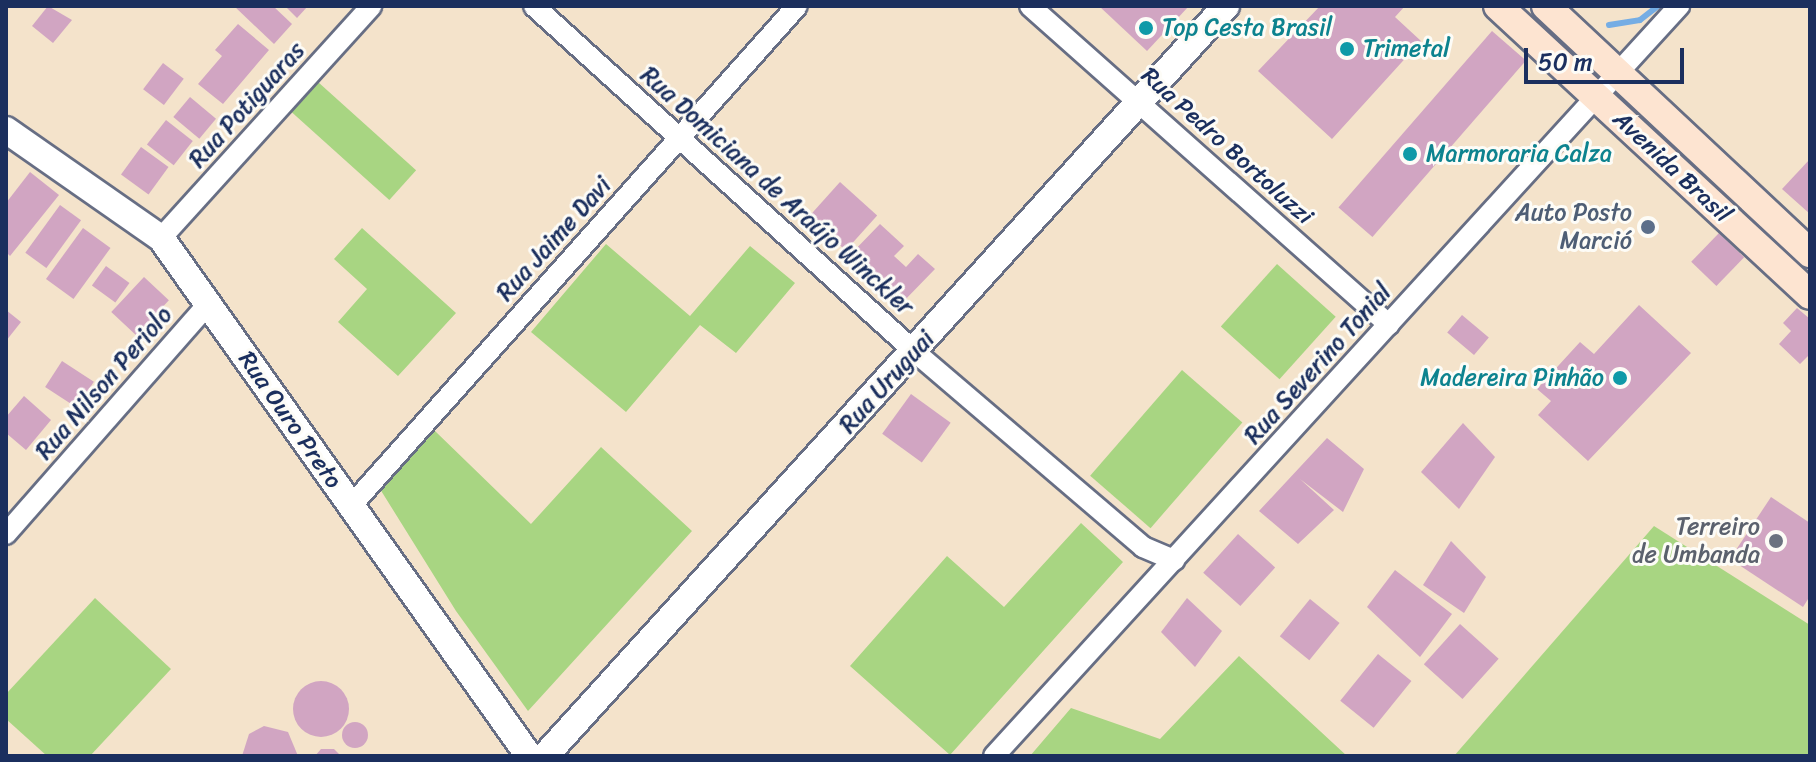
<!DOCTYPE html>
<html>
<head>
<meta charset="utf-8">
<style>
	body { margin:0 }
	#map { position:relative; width:1816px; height:762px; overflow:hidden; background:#f4e3cb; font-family:Sriracha,sans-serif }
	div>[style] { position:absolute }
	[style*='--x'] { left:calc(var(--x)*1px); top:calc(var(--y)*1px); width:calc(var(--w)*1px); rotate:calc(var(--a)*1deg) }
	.green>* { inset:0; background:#a8d582; transform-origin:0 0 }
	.stream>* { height:6px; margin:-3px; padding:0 3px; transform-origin:3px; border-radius:3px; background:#75ade4 }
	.building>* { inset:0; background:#d1a5c2; transform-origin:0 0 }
	.round { border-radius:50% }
	.roads { filter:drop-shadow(2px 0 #676e84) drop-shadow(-2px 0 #676e84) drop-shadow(0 2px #676e84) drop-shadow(0 -2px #676e84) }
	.minor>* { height:20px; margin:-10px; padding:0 10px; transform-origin:10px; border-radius:10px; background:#fff }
	.tertiary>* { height:26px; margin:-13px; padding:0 13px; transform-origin:13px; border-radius:13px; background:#fff }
	.secondary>* { height:28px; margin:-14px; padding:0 14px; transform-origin:14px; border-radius:14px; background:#fde4d1 }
	.dots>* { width:22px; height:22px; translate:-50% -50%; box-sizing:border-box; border:4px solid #fdfcf7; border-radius:50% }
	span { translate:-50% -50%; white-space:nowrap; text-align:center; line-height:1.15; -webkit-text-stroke:6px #fdfcf7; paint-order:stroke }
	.culture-label { font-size:24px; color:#0d838f }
	.left { translate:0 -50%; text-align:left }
	.right { translate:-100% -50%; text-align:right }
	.street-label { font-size:24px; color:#1b2f5e }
	.service-label { font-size:24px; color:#4e5e75 }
	.worship-label { font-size:24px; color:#5b616d }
	.frame { position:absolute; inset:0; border:8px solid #1b2f5e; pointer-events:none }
	.scale { position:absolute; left:1524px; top:48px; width:160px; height:36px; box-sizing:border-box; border:4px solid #1b2f5e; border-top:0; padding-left:10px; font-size:24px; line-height:28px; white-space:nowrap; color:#1b2f5e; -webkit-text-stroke:6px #fdfcf7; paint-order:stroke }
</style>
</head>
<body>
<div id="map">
	<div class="green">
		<div style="left:318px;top:82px;width:132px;height:40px;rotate:42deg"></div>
		<div style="clip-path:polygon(362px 228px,456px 313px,398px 376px,338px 322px,367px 289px,334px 259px)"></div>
		<div style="clip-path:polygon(606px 244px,690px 316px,750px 246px,795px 283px,736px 353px,700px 325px,626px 412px,531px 332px)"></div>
		<div style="left:1277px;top:264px;width:79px;height:84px;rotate:42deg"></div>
		<div style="left:1182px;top:370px;width:80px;height:140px;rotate:41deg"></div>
		<div style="clip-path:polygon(435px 431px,531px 524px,601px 447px,692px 531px,528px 711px,456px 611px,380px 489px)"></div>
		<div style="clip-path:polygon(1081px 523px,1123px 562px,950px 755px,850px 666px,947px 556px,1004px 607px)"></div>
		<div style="clip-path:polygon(1654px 526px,1810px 625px,1810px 756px,1454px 756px)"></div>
		<div style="clip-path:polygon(95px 598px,171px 669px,90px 756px,47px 756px,6px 719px,6px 694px)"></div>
		<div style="clip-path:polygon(1239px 656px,1347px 756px,1030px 756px,1071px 708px,1160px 739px)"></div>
	</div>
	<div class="stream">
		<div style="--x:1609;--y:25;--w:31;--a:-9"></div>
		<div style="--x:1640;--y:20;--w:23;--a:-38"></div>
	</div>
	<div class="building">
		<div style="clip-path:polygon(48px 6px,72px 20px,53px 43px,32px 26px)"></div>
		<div style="clip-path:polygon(234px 6px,273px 6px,292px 24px,274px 44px)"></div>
		<div style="clip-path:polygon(285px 6px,308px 6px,297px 18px)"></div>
		<div style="clip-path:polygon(1099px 6px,1189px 6px,1147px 51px)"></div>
		<div style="clip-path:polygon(1320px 6px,1405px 6px,1395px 17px,1421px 41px,1332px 139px,1258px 71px)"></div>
		<div style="clip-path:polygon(238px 24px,269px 50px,223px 104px,198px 84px,222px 56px,215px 50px)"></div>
		<div style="left:1492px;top:31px;width:45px;height:234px;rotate:41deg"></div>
		<div style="left:163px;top:63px;width:26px;height:33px;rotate:37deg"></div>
		<div style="left:190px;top:97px;width:34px;height:26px;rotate:40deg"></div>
		<div style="left:166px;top:120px;width:34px;height:31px;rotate:38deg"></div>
		<div style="left:141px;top:147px;width:34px;height:34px;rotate:36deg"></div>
		<div style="clip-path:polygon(1810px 159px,1810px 214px,1782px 189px)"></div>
		<div style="clip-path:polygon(30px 172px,59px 195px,10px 256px,6px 252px,6px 203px)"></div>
		<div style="left:840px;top:182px;width:50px;height:47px;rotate:42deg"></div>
		<div style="left:60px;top:205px;width:26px;height:59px;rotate:36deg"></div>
		<div style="clip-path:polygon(880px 224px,904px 246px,894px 256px,906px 267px,918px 254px,935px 269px,901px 304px,883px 287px,887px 282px,879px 274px,873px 281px,848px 257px)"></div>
		<div style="left:83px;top:228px;width:34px;height:63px;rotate:36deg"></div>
		<div style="left:1719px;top:233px;width:35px;height:40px;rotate:44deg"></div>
		<div style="left:106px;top:266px;width:29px;height:24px;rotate:36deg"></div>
		<div style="left:144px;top:277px;width:34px;height:48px;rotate:43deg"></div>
		<div style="clip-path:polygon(1639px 305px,1691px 353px,1588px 461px,1538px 415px,1551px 401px,1537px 389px,1580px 342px,1594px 354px)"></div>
		<div style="clip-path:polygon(1797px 308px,1810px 319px,1810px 354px,1800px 364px,1779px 344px,1791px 331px,1783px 323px)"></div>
		<div style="clip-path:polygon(6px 310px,21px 322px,6px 341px)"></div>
		<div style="left:1462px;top:315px;width:35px;height:23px;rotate:40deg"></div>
		<div style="left:62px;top:361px;width:38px;height:31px;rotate:33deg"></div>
		<div style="left:911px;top:394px;width:49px;height:49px;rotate:36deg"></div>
		<div style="clip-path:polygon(24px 396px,51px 420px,26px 450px,6px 433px,6px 417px)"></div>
		<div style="clip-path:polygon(1463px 423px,1495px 457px,1459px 509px,1421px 472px)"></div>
		<div style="clip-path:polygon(1327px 438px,1364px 469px,1343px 512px,1300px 479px,1334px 510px,1298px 544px,1259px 511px)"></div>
		<div style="clip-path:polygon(1771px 497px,1810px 523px,1810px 596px,1803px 607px,1730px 559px)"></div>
		<div style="left:1238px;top:534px;width:50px;height:52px;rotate:42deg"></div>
		<div style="clip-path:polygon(1451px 541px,1486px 577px,1464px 613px,1423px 585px)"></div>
		<div style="clip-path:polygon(1395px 570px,1452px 614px,1420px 657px,1367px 607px)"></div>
		<div style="clip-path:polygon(1187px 598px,1222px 631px,1195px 667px,1161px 632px)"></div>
		<div style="left:1310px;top:599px;width:38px;height:48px;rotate:39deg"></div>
		<div style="left:1460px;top:624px;width:52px;height:54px;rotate:42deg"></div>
		<div style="left:1378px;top:654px;width:43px;height:60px;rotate:39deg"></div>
		<div class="round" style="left:293px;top:681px;width:56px;height:56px"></div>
		<div class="round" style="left:342px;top:722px;width:26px;height:26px"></div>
		<div style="clip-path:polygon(264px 726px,288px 732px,298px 756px,242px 756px,249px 734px)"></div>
		<div style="clip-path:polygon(321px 749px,334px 749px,341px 756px,315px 756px)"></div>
	</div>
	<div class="roads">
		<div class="minor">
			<div style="--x:534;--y:6;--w:515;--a:42.24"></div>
			<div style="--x:915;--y:352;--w:300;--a:40.5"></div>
			<div style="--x:1143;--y:547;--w:34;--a:23"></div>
			<div style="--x:1030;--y:6;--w:480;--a:41.6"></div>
			<div style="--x:161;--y:238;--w:313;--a:-47.8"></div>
			<div style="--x:350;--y:507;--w:671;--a:-48.26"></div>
			<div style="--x:6;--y:534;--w:308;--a:-48.7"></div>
			<div style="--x:994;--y:756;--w:1016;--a:-47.59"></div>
		</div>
		<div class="tertiary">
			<div style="--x:6;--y:130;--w:189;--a:34.9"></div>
			<div style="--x:161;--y:238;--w:635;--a:54.61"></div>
			<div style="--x:545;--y:756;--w:1013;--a:-47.76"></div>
		</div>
		<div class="secondary">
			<div style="--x:1498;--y:6;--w:425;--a:42.8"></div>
			<div style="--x:1546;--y:6;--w:362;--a:43.1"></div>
		</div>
	</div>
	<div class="dots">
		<div style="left:1146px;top:28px;background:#0f9aa8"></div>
		<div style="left:1347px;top:49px;background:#0f9aa8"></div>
		<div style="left:1410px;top:154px;background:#0f9aa8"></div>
		<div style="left:1648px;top:227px;background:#5c6f8a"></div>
		<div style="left:1620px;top:378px;background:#0f9aa8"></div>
		<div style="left:1776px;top:541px;background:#6b7280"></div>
	</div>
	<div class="culture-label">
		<span class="left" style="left:1162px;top:28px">Top Cesta Brasil</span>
		<span class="left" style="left:1363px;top:49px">Trimetal</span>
		<span class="left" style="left:1426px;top:154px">Marmoraria Calza</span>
		<span class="right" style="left:1604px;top:378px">Madereira Pinhão</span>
	</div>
	<div class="street-label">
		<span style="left:247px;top:105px;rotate:-48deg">Rua Potiguaras</span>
		<span style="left:1227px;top:146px;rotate:42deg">Rua Pedro Bortoluzzi</span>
		<span style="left:1672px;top:167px;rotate:43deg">Avenida Brasil</span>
		<span style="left:777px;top:191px;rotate:42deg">Rua Domiciana de Araújo Winckler</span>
		<span style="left:554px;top:239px;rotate:-48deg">Rua Jaime Davi</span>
		<span style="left:1318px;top:364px;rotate:-48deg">Rua Severino Tonial</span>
		<span style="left:887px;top:382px;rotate:-48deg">Rua Uruguai</span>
		<span style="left:104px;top:383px;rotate:-49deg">Rua Nilson Periolo</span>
		<span style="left:290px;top:420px;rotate:55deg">Rua Ouro Preto</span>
	</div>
	<div class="service-label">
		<span class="right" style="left:1632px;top:227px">Auto Posto<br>Marció</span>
	</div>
	<div class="worship-label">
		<span class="right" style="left:1760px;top:541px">Terreiro<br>de Umbanda</span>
	</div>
	<div class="frame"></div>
	<div class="scale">50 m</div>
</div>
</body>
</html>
